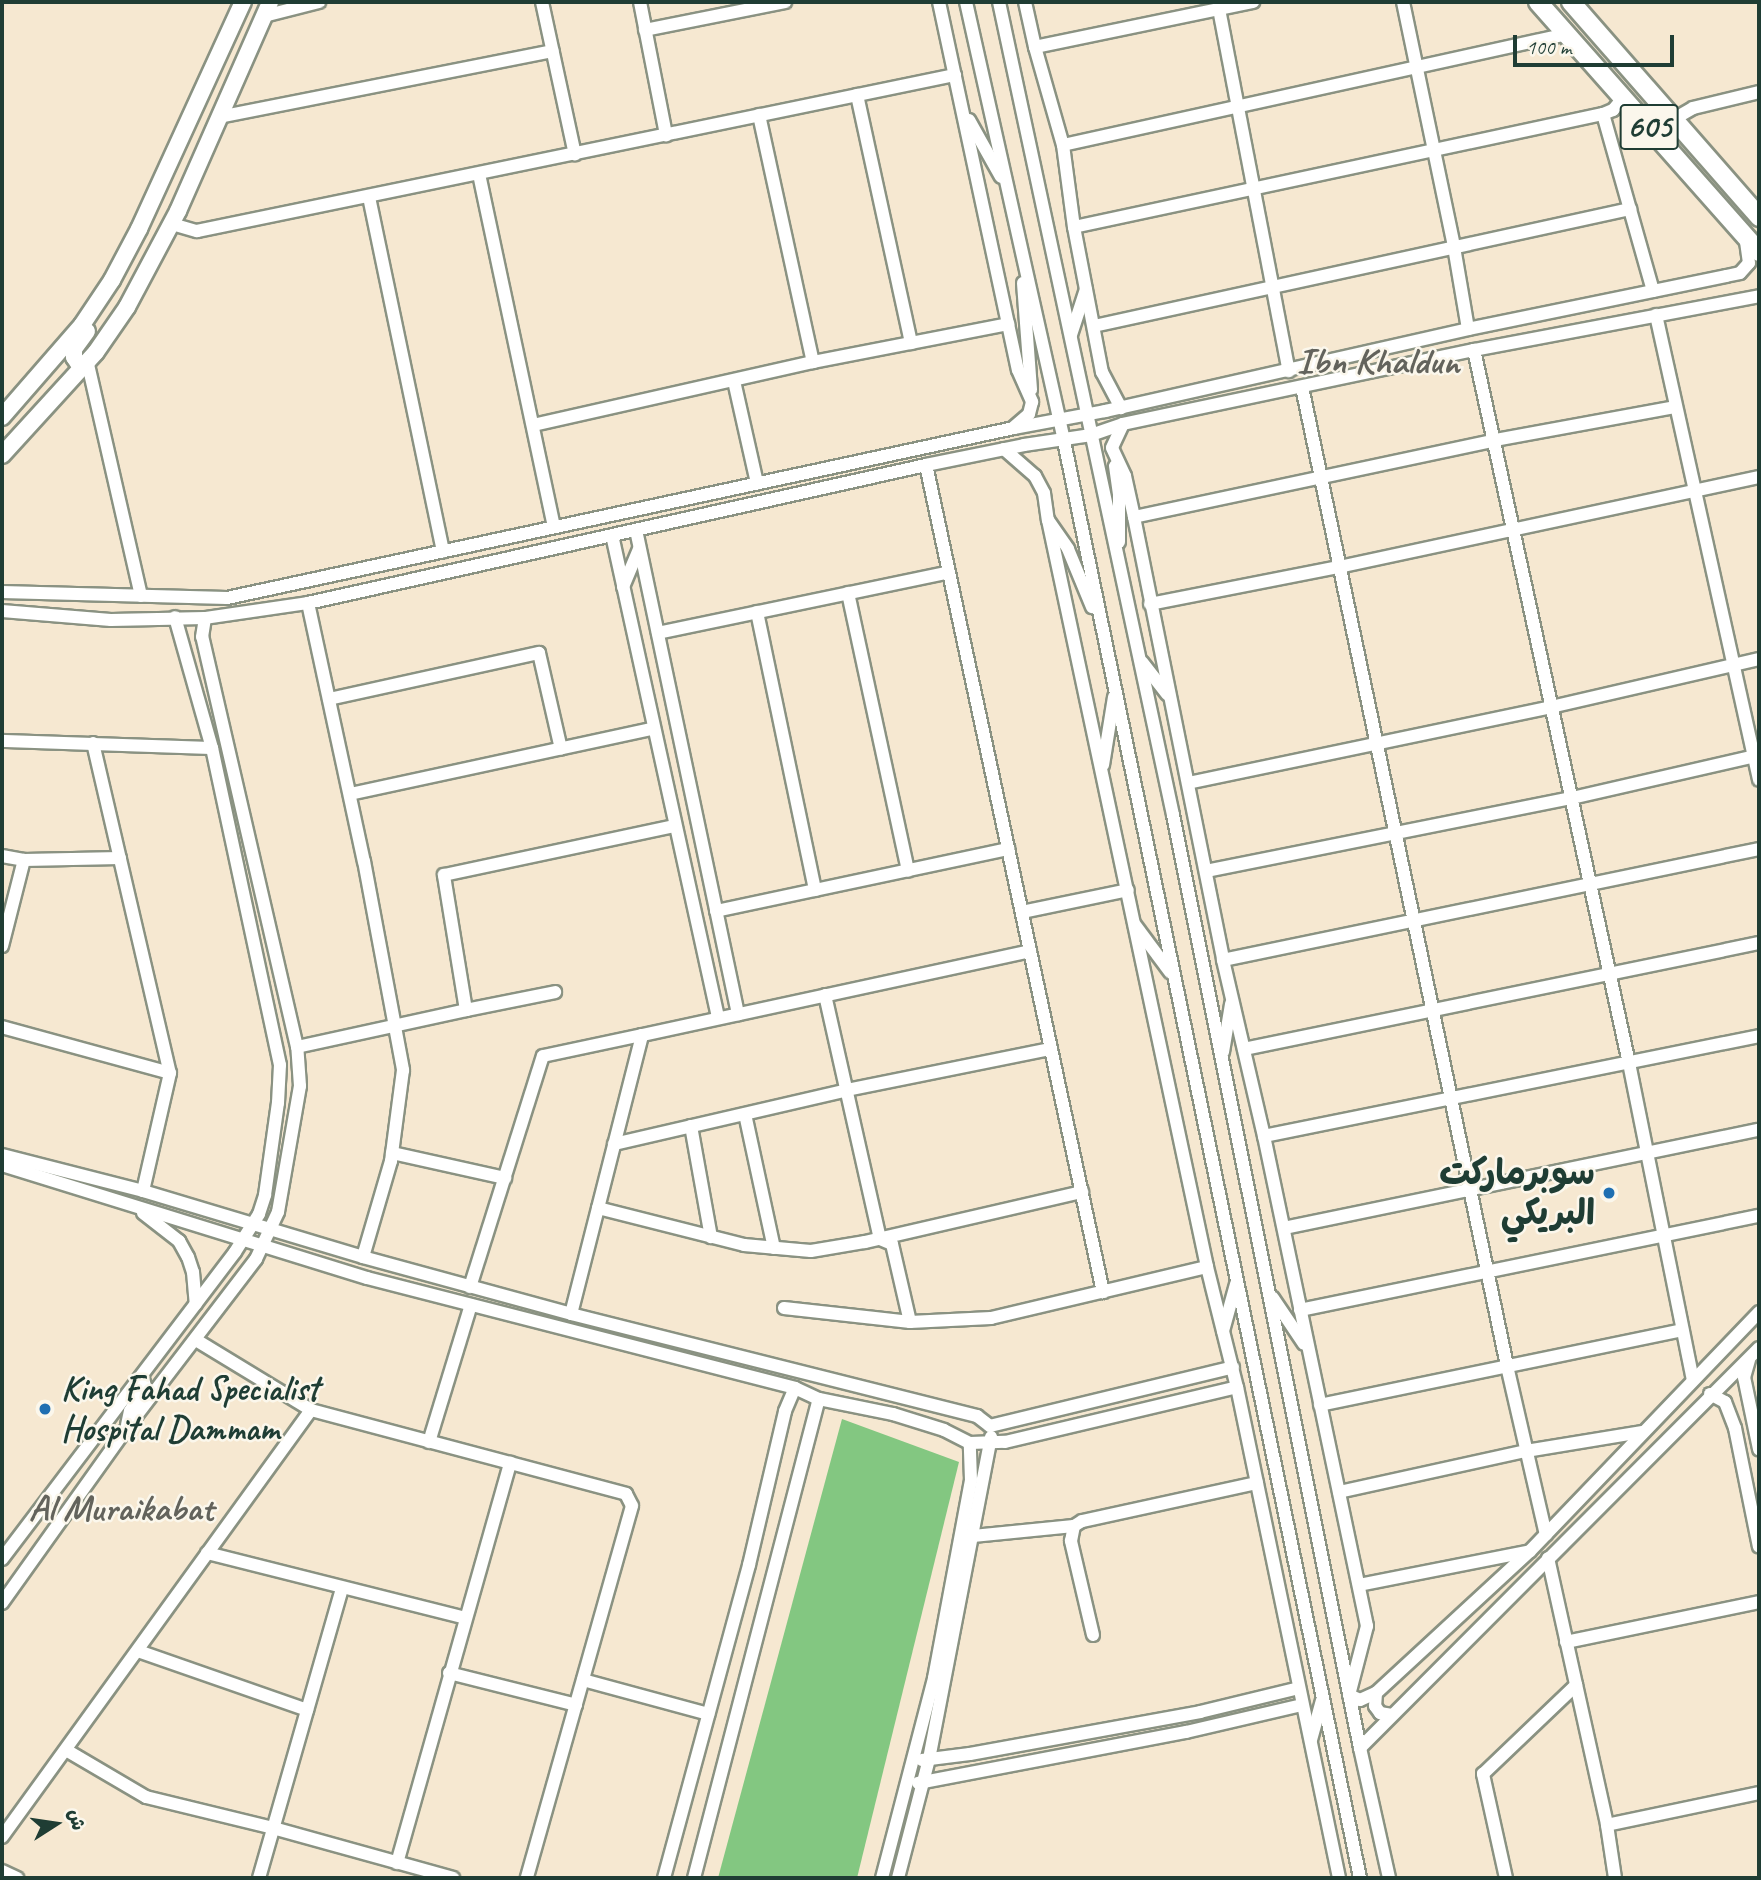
<!DOCTYPE html>
<html>
<head>
<meta charset="utf-8">
<style>
	body { margin:0 }
	#map { position:relative; width:1761px; height:1880px; overflow:hidden; background:#f6e8d1; font-family:Caveat,"Playpen Sans Arabic",sans-serif }
	div>[style] { position:absolute }
	[style*='--x'] { left:calc(var(--x)*1px); top:calc(var(--y)*1px); width:calc(var(--w)*1px); rotate:calc(var(--a)*1deg) }
	.green>* { inset:0; background:#83c781 }
	.roads { filter:drop-shadow(2px 0 #8a9282) drop-shadow(-2px 0 #8a9282) drop-shadow(0 2px #8a9282) drop-shadow(0 -2px #8a9282) }
	.minor>* { height:12px; margin:-6px; padding:0 6px; transform-origin:6px; border-radius:6px; background:#fff }
	.major>* { height:16px; margin:-8px; padding:0 8px; transform-origin:8px; border-radius:8px; background:#fff }
	.highway>* { height:18px; margin:-9px; padding:0 9px; transform-origin:9px; border-radius:9px; background:#fff }
	.dots>* { width:19px; height:19px; translate:-50% -50%; box-sizing:border-box; border:4px solid #fbf7ec; border-radius:50% }
	span { translate:-50% -50%; white-space:nowrap; text-align:center; line-height:1.15; -webkit-text-stroke:5px #fbf7ec; paint-order:stroke }
	.shield-label span { padding:2px 5px; background:#fbf7ec; border:2px solid; border-radius:5px; -webkit-text-stroke-width:0 }
	.shield-label { font-size:33px; color:#1f3d34; font-weight:700 }
	.poi-label { font-size:35px; color:#1f3d34; font-weight:700 }
	.right { translate:-100% -50%; text-align:right }
	.left { translate:0 -50%; text-align:left }
	.neighbourhood-label { font-size:37px; color:#63635c; font-weight:700 }
	.frame { position:absolute; inset:0; border:4px solid #1f3d34; pointer-events:none }
	.north { position:absolute; left:21px; top:1789px; width:70px; height:70px; -webkit-text-stroke:5px #fbf7ec; paint-order:stroke; rotate:78deg; font-size:19px; font-weight:700; line-height:28px; text-align:center; color:#1f3d34 }
	.north::after { content:''; display:block; margin:auto; width:24px; height:32px; background:#1f3d34; clip-path:polygon(50% 0,100% 100%,50% 72%,0 100%) }
	.scale { position:absolute; left:1513px; top:35px; width:161px; height:32px; box-sizing:border-box; border:4px solid #1f3d34; border-top:0; padding-left:9px; font-size:21px; line-height:24px; white-space:nowrap; color:#1f3d34; -webkit-text-stroke:5px #fbf7ec; paint-order:stroke }
</style>
</head>
<body>
<div id="map">
	<div class="green">
		<div style="clip-path:polygon(842px 1419px,959px 1462px,857px 1878px,718px 1878px)"></div>
	</div>
	<div class="roads">
		<div class="minor">
			<div style="--x:542;--y:2;--w:156;--a:77.8"></div>
			<div style="--x:640;--y:2;--w:136;--a:78.9"></div>
			<div style="--x:939;--y:2;--w:376;--a:77.9"></div>
			<div style="--x:1018;--y:370;--w:35;--a:66"></div>
			<div style="--x:1032;--y:402;--w:12;--a:104"></div>
			<div style="--x:1029;--y:414;--w:20;--a:139"></div>
			<div style="--x:966;--y:2;--w:450;--a:77.4"></div>
			<div style="--x:1064;--y:441;--w:1467;--a:78.36"></div>
			<div style="--x:999;--y:2;--w:831;--a:77.92"></div>
			<div style="--x:1173;--y:815;--w:952;--a:78.67"></div>
			<div style="--x:1360;--y:1748;--w:133;--a:77.4"></div>
			<div style="--x:1025;--y:2;--w:46;--a:77.5"></div>
			<div style="--x:1035;--y:47;--w:102;--a:74.1"></div>
			<div style="--x:1063;--y:145;--w:83;--a:82.4"></div>
			<div style="--x:1074;--y:227;--w:148;--a:79.1"></div>
			<div style="--x:1102;--y:372;--w:41;--a:62.2"></div>
			<div style="--x:1403;--y:2;--w:250;--a:78.2"></div>
			<div style="--x:1454;--y:247;--w:83;--a:80.3"></div>
			<div style="--x:1219;--y:9;--w:369;--a:79.1"></div>
			<div style="--x:264;--y:16;--w:57;--a:-14.3"></div>
			<div style="--x:645;--y:30;--w:143;--a:-11.3"></div>
			<div style="--x:1035;--y:47;--w:223;--a:-11.7"></div>
			<div style="--x:857;--y:95;--w:254;--a:77.7"></div>
			<div style="--x:1603;--y:114;--w:184;--a:74.2"></div>
			<div style="--x:759;--y:115;--w:253;--a:77.7"></div>
			<div style="--x:219;--y:117;--w:340;--a:-11.2"></div>
			<div style="--x:1674;--y:119;--w:22;--a:-30"></div>
			<div style="--x:1693;--y:108;--w:68;--a:-13.6"></div>
			<div style="--x:969;--y:120;--w:65;--a:60.7"></div>
			<div style="--x:1063;--y:145;--w:516;--a:-12.42"></div>
			<div style="--x:479;--y:174;--w:360;--a:78"></div>
			<div style="--x:369;--y:197;--w:362;--a:78.2"></div>
			<div style="--x:172;--y:224;--w:26;--a:16"></div>
			<div style="--x:197;--y:231;--w:774;--a:-11.63"></div>
			<div style="--x:1074;--y:227;--w:541;--a:-12.06"></div>
			<div style="--x:1603;--y:114;--w:11;--a:-22"></div>
			<div style="--x:1613;--y:110;--w:16;--a:-50"></div>
			<div style="--x:1023;--y:283;--w:107;--a:85.7"></div>
			<div style="--x:1656;--y:315;--w:476;--a:77.5"></div>
			<div style="--x:1094;--y:326;--w:549;--a:-12.31"></div>
			<div style="--x:1071;--y:335;--w:48;--a:-71.9"></div>
			<div style="--x:1474;--y:350;--w:730;--a:77.74"></div>
			<div style="--x:1629;--y:1063;--w:323;--a:78.6"></div>
			<div style="--x:87;--y:360;--w:242;--a:77.1"></div>
			<div style="--x:734;--y:381;--w:105;--a:77.3"></div>
			<div style="--x:1302;--y:387;--w:1000;--a:78.17"></div>
			<div style="--x:1507;--y:1366;--w:173;--a:77"></div>
			<div style="--x:1123;--y:424;--w:26;--a:115"></div>
			<div style="--x:1112;--y:448;--w:31;--a:65"></div>
			<div style="--x:1125;--y:476;--w:42;--a:77.6"></div>
			<div style="--x:1134;--y:517;--w:452;--a:78.6"></div>
			<div style="--x:1223;--y:960;--w:181;--a:76.9"></div>
			<div style="--x:1264;--y:1136;--w:501;--a:78.13"></div>
			<div style="--x:1367;--y:1626;--w:71;--a:104.6"></div>
			<div style="--x:1349;--y:1695;--w:12;--a:24"></div>
			<div style="--x:1360;--y:1700;--w:17;--a:-24"></div>
			<div style="--x:1376;--y:1693;--w:209;--a:-42.7"></div>
			<div style="--x:1530;--y:1551;--w:331;--a:-46.2"></div>
			<div style="--x:533;--y:425;--w:287;--a:-12.7"></div>
			<div style="--x:813;--y:362;--w:199;--a:-11"></div>
			<div style="--x:1004;--y:449;--w:41;--a:41.1"></div>
			<div style="--x:1035;--y:476;--w:19;--a:62"></div>
			<div style="--x:1044;--y:493;--w:27;--a:82"></div>
			<div style="--x:1048;--y:520;--w:35;--a:55"></div>
			<div style="--x:1068;--y:549;--w:63;--a:67.5"></div>
			<div style="--x:926;--y:465;--w:846;--a:77.92"></div>
			<div style="--x:1115;--y:466;--w:29;--a:82"></div>
			<div style="--x:1119;--y:495;--w:47;--a:90"></div>
			<div style="--x:1134;--y:517;--w:369;--a:-12"></div>
			<div style="--x:1495;--y:440;--w:182;--a:-10.4"></div>
			<div style="--x:1048;--y:520;--w:764;--a:77.98"></div>
			<div style="--x:1207;--y:1267;--w:124;--a:76"></div>
			<div style="--x:1237;--y:1387;--w:501;--a:78.26"></div>
			<div style="--x:636;--y:530;--w:495;--a:78.1"></div>
			<div style="--x:612;--y:535;--w:494;--a:77.6"></div>
			<div style="--x:623;--y:587;--w:41;--a:-67.2"></div>
			<div style="--x:2;--y:592;--w:225;--a:1.5"></div>
			<div style="--x:227;--y:598;--w:805;--a:-12.19"></div>
			<div style="--x:1014;--y:428;--w:93;--a:-10.6"></div>
			<div style="--x:1105;--y:411;--w:372;--a:-12.7"></div>
			<div style="--x:1468;--y:329;--w:263;--a:-11.6"></div>
			<div style="--x:1726;--y:276;--w:14;--a:-12"></div>
			<div style="--x:1740;--y:273;--w:13;--a:-48"></div>
			<div style="--x:1749;--y:263;--w:22;--a:-98"></div>
			<div style="--x:848;--y:593;--w:284;--a:77.8"></div>
			<div style="--x:308;--y:603;--w:264;--a:77.8"></div>
			<div style="--x:364;--y:861;--w:213;--a:79.4"></div>
			<div style="--x:403;--y:1070;--w:92;--a:97.5"></div>
			<div style="--x:391;--y:1161;--w:100;--a:106.3"></div>
			<div style="--x:1150;--y:604;--w:193;--a:-11.1"></div>
			<div style="--x:1339;--y:567;--w:430;--a:-12.1"></div>
			<div style="--x:2;--y:611;--w:109;--a:4.7"></div>
			<div style="--x:111;--y:620;--w:94;--a:-1.2"></div>
			<div style="--x:205;--y:618;--w:104;--a:-8.3"></div>
			<div style="--x:308;--y:603;--w:633;--a:-12.59"></div>
			<div style="--x:926;--y:465;--w:100;--a:-11.5"></div>
			<div style="--x:1024;--y:445;--w:68;--a:-8.5"></div>
			<div style="--x:1091;--y:435;--w:34;--a:-19"></div>
			<div style="--x:1123;--y:424;--w:359;--a:-11.9"></div>
			<div style="--x:1474;--y:350;--w:290;--a:-10.7"></div>
			<div style="--x:757;--y:612;--w:284;--a:78.2"></div>
			<div style="--x:658;--y:633;--w:297;--a:-11.8"></div>
			<div style="--x:1142;--y:662;--w:41;--a:52"></div>
			<div style="--x:329;--y:699;--w:215;--a:-12.4"></div>
			<div style="--x:539;--y:653;--w:98;--a:77.1"></div>
			<div style="--x:2;--y:741;--w:210;--a:1.9"></div>
			<div style="--x:93;--y:743;--w:339;--a:76.9"></div>
			<div style="--x:170;--y:1073;--w:121;--a:102.9"></div>
			<div style="--x:1103;--y:765;--w:69;--a:-80.8"></div>
			<div style="--x:1188;--y:783;--w:371;--a:-11.8"></div>
			<div style="--x:1551;--y:707;--w:213;--a:-13"></div>
			<div style="--x:350;--y:794;--w:311;--a:-12.2"></div>
			<div style="--x:2;--y:856;--w:22;--a:10"></div>
			<div style="--x:24;--y:860;--w:96;--a:-1.2"></div>
			<div style="--x:1206;--y:871;--w:373;--a:-11.3"></div>
			<div style="--x:1572;--y:798;--w:192;--a:-12.9"></div>
			<div style="--x:716;--y:911;--w:299;--a:-12"></div>
			<div style="--x:1022;--y:912;--w:108;--a:-11.7"></div>
			<div style="--x:1135;--y:925;--w:59;--a:53.3"></div>
			<div style="--x:2;--y:946;--w:89;--a:-75.7"></div>
			<div style="--x:1223;--y:960;--w:547;--a:-11.7"></div>
			<div style="--x:825;--y:995;--w:250;--a:77.3"></div>
			<div style="--x:880;--y:1239;--w:13;--a:23"></div>
			<div style="--x:892;--y:1244;--w:80;--a:77"></div>
			<div style="--x:466;--y:1010;--w:91;--a:-11.4"></div>
			<div style="--x:2;--y:1027;--w:174;--a:15.3"></div>
			<div style="--x:297;--y:1047;--w:173;--a:-12.3"></div>
			<div style="--x:466;--y:1010;--w:137;--a:-99.3"></div>
			<div style="--x:444;--y:875;--w:236;--a:-12"></div>
			<div style="--x:1244;--y:1049;--w:526;--a:-11.63"></div>
			<div style="--x:1223;--y:1052;--w:49;--a:-80.5"></div>
			<div style="--x:745;--y:1114;--w:137;--a:77.8"></div>
			<div style="--x:691;--y:1126;--w:113;--a:79.8"></div>
			<div style="--x:1264;--y:1136;--w:505;--a:-11.42"></div>
			<div style="--x:614;--y:1144;--w:239;--a:-13"></div>
			<div style="--x:847;--y:1090;--w:208;--a:-11.4"></div>
			<div style="--x:392;--y:1153;--w:116;--a:12.5"></div>
			<div style="--x:2;--y:1155;--w:146;--a:14.3"></div>
			<div style="--x:143;--y:1191;--w:230;--a:16.7"></div>
			<div style="--x:363;--y:1257;--w:216;--a:15.3"></div>
			<div style="--x:571;--y:1314;--w:419;--a:14.1"></div>
			<div style="--x:977;--y:1416;--w:16;--a:38"></div>
			<div style="--x:990;--y:1426;--w:250;--a:-13.6"></div>
			<div style="--x:2;--y:1165;--w:382;--a:17.2"></div>
			<div style="--x:367;--y:1278;--w:442;--a:14.4"></div>
			<div style="--x:795;--y:1388;--w:26;--a:25"></div>
			<div style="--x:819;--y:1399;--w:76;--a:11.5"></div>
			<div style="--x:893;--y:1414;--w:53;--a:17.4"></div>
			<div style="--x:944;--y:1430;--w:29;--a:27"></div>
			<div style="--x:970;--y:1443;--w:35;--a:-2"></div>
			<div style="--x:1005;--y:1442;--w:238;--a:-13.3"></div>
			<div style="--x:598;--y:1208;--w:151;--a:14.2"></div>
			<div style="--x:744;--y:1245;--w:67;--a:5.1"></div>
			<div style="--x:811;--y:1251;--w:55;--a:-9.5"></div>
			<div style="--x:865;--y:1242;--w:223;--a:-13"></div>
			<div style="--x:143;--y:1213;--w:46;--a:37.9"></div>
			<div style="--x:179;--y:1241;--w:18;--a:61"></div>
			<div style="--x:188;--y:1257;--w:16;--a:72"></div>
			<div style="--x:193;--y:1272;--w:32;--a:85"></div>
			<div style="--x:1284;--y:1228;--w:485;--a:-11.7"></div>
			<div style="--x:470;--y:1287;--w:242;--a:-72.5"></div>
			<div style="--x:543;--y:1056;--w:101;--a:-12"></div>
			<div style="--x:1273;--y:1298;--w:55;--a:56"></div>
			<div style="--x:784;--y:1308;--w:127;--a:6.3"></div>
			<div style="--x:910;--y:1322;--w:81;--a:-2.8"></div>
			<div style="--x:991;--y:1318;--w:222;--a:-13.3"></div>
			<div style="--x:1300;--y:1310;--w:469;--a:-11.6"></div>
			<div style="--x:571;--y:1314;--w:288;--a:-75.7"></div>
			<div style="--x:642;--y:1035;--w:397;--a:-12.2"></div>
			<div style="--x:1223;--y:1331;--w:49;--a:-74.5"></div>
			<div style="--x:196;--y:1340;--w:135;--a:31.3"></div>
			<div style="--x:311;--y:1410;--w:326;--a:14.9"></div>
			<div style="--x:626;--y:1494;--w:13;--a:63"></div>
			<div style="--x:632;--y:1506;--w:387;--a:105.8"></div>
			<div style="--x:1749;--y:1360;--w:18;--a:106"></div>
			<div style="--x:1744;--y:1377;--w:74;--a:78.2"></div>
			<div style="--x:1710;--y:1394;--w:17;--a:28"></div>
			<div style="--x:1725;--y:1402;--w:28;--a:69"></div>
			<div style="--x:1735;--y:1428;--w:121;--a:78.6"></div>
			<div style="--x:1320;--y:1405;--w:370;--a:-11.7"></div>
			<div style="--x:127;--y:1425;--w:14;--a:-78"></div>
			<div style="--x:130;--y:1411;--w:29;--a:-59"></div>
			<div style="--x:145;--y:1386;--w:11;--a:-105"></div>
			<div style="--x:429;--y:1442;--w:143;--a:-73"></div>
			<div style="--x:1339;--y:1492;--w:191;--a:-12.4"></div>
			<div style="--x:1526;--y:1451;--w:118;--a:-9.3"></div>
			<div style="--x:973;--y:1536;--w:101;--a:-5.7"></div>
			<div style="--x:207;--y:1553;--w:266;--a:14.1"></div>
			<div style="--x:1548;--y:1558;--w:273;--a:77.5"></div>
			<div style="--x:1607;--y:1825;--w:54;--a:81.4"></div>
			<div style="--x:2;--y:1559;--w:385;--a:-52.8"></div>
			<div style="--x:235;--y:1252;--w:45;--a:-57.7"></div>
			<div style="--x:259;--y:1214;--w:20;--a:-72"></div>
			<div style="--x:265;--y:1195;--w:93;--a:-82"></div>
			<div style="--x:278;--y:1103;--w:38;--a:-87"></div>
			<div style="--x:280;--y:1065;--w:324;--a:-102.1"></div>
			<div style="--x:212;--y:748;--w:136;--a:-105.8"></div>
			<div style="--x:1359;--y:1585;--w:174;--a:-11.2"></div>
			<div style="--x:2;--y:1603;--w:214;--a:-54.5"></div>
			<div style="--x:126;--y:1429;--w:214;--a:-52.6"></div>
			<div style="--x:256;--y:1259;--w:52;--a:-64.9"></div>
			<div style="--x:278;--y:1212;--w:128;--a:-80.1"></div>
			<div style="--x:300;--y:1086;--w:39;--a:-94"></div>
			<div style="--x:297;--y:1047;--w:421;--a:-103"></div>
			<div style="--x:202;--y:637;--w:19;--a:-81"></div>
			<div style="--x:1093;--y:1635;--w:97;--a:-103.2"></div>
			<div style="--x:1071;--y:1541;--w:15;--a:-79"></div>
			<div style="--x:1074;--y:1526;--w:9;--a:-32"></div>
			<div style="--x:1082;--y:1521;--w:179;--a:-12.3"></div>
			<div style="--x:1566;--y:1642;--w:197;--a:-11.7"></div>
			<div style="--x:138;--y:1651;--w:179;--a:19.2"></div>
			<div style="--x:449;--y:1673;--w:131;--a:14.1"></div>
			<div style="--x:583;--y:1680;--w:130;--a:15.2"></div>
			<div style="--x:1376;--y:1693;--w:13;--a:94"></div>
			<div style="--x:1375;--y:1706;--w:9;--a:54"></div>
			<div style="--x:1380;--y:1713;--w:12;--a:9"></div>
			<div style="--x:1311;--y:1740;--w:41;--a:-74.6"></div>
			<div style="--x:1360;--y:1748;--w:565;--a:-45.07"></div>
			<div style="--x:66;--y:1750;--w:93;--a:30.4"></div>
			<div style="--x:146;--y:1797;--w:131;--a:13.7"></div>
			<div style="--x:273;--y:1828;--w:187;--a:15.5"></div>
			<div style="--x:922;--y:1760;--w:48;--a:-7.1"></div>
			<div style="--x:970;--y:1754;--w:234;--a:-10.3"></div>
			<div style="--x:1200;--y:1712;--w:102;--a:-13.6"></div>
			<div style="--x:918;--y:1783;--w:273;--a:-10.8"></div>
			<div style="--x:1186;--y:1732;--w:119;--a:-13.1"></div>
			<div style="--x:1607;--y:1825;--w:155;--a:-11.9"></div>
			<div style="--x:2;--y:1837;--w:527;--a:-54.11"></div>
			<div style="--x:397;--y:1863;--w:416;--a:-74.2"></div>
			<div style="--x:2;--y:1871;--w:17;--a:25"></div>
			<div style="--x:259;--y:1878;--w:302;--a:-74"></div>
			<div style="--x:664;--y:1878;--w:324;--a:-74.8"></div>
			<div style="--x:749;--y:1565;--w:158;--a:-76.8"></div>
			<div style="--x:785;--y:1411;--w:25;--a:-67"></div>
			<div style="--x:694;--y:1878;--w:495;--a:-75.4"></div>
			<div style="--x:882;--y:1878;--w:207;--a:-75.4"></div>
			<div style="--x:934;--y:1678;--w:201;--a:-79.4"></div>
			<div style="--x:971;--y:1480;--w:37;--a:-92"></div>
			<div style="--x:898;--y:1878;--w:123;--a:-75.4"></div>
			<div style="--x:929;--y:1759;--w:328;--a:-79.1"></div>
			<div style="--x:1506;--y:1878;--w:107;--a:-102.5"></div>
			<div style="--x:1483;--y:1774;--w:129;--a:-43.7"></div>
		</div>
		<div class="major">
			<div style="--x:80;--y:366;--w:11;--a:-124"></div>
			<div style="--x:74;--y:357;--w:8;--a:-90"></div>
			<div style="--x:74;--y:349;--w:22;--a:-54"></div>
			<div style="--x:2;--y:417;--w:122;--a:-49"></div>
			<div style="--x:82;--y:325;--w:54;--a:-56.3"></div>
			<div style="--x:112;--y:280;--w:58;--a:-62.1"></div>
			<div style="--x:139;--y:229;--w:250;--a:-65.4"></div>
			<div style="--x:2;--y:455;--w:139;--a:-47.6"></div>
			<div style="--x:96;--y:352;--w:55;--a:-55.4"></div>
			<div style="--x:127;--y:307;--w:109;--a:-62"></div>
			<div style="--x:178;--y:211;--w:228;--a:-66.2"></div>
		</div>
		<div class="highway">
			<div style="--x:1538;--y:2;--w:334;--a:48.5"></div>
			<div style="--x:1571;--y:2;--w:286;--a:48.8"></div>
		</div>
	</div>
	<div class="dots">
		<div style="left:1609px;top:1193px;background:#1f6fb2"></div>
		<div style="left:45px;top:1409px;background:#1f6fb2"></div>
	</div>
	<div class="shield-label">
		<span style="left:1649px;top:127px">605</span>
	</div>
	<div class="poi-label">
		<span class="right" style="left:1595px;top:1193px">سوبرماركت<br>البريكي</span>
		<span class="left" style="left:61px;top:1409px">King Fahad Specialist<br>Hospital Dammam</span>
	</div>
	<div class="neighbourhood-label">
		<span style="left:1378px;top:361px">Ibn Khaldun</span>
		<span style="left:121px;top:1508px">Al Muraikabat</span>
	</div>
	<div class="frame"></div>
	<div class="north">ش</div>
	<div class="scale">100 m</div>
</div>
</body>
</html>
